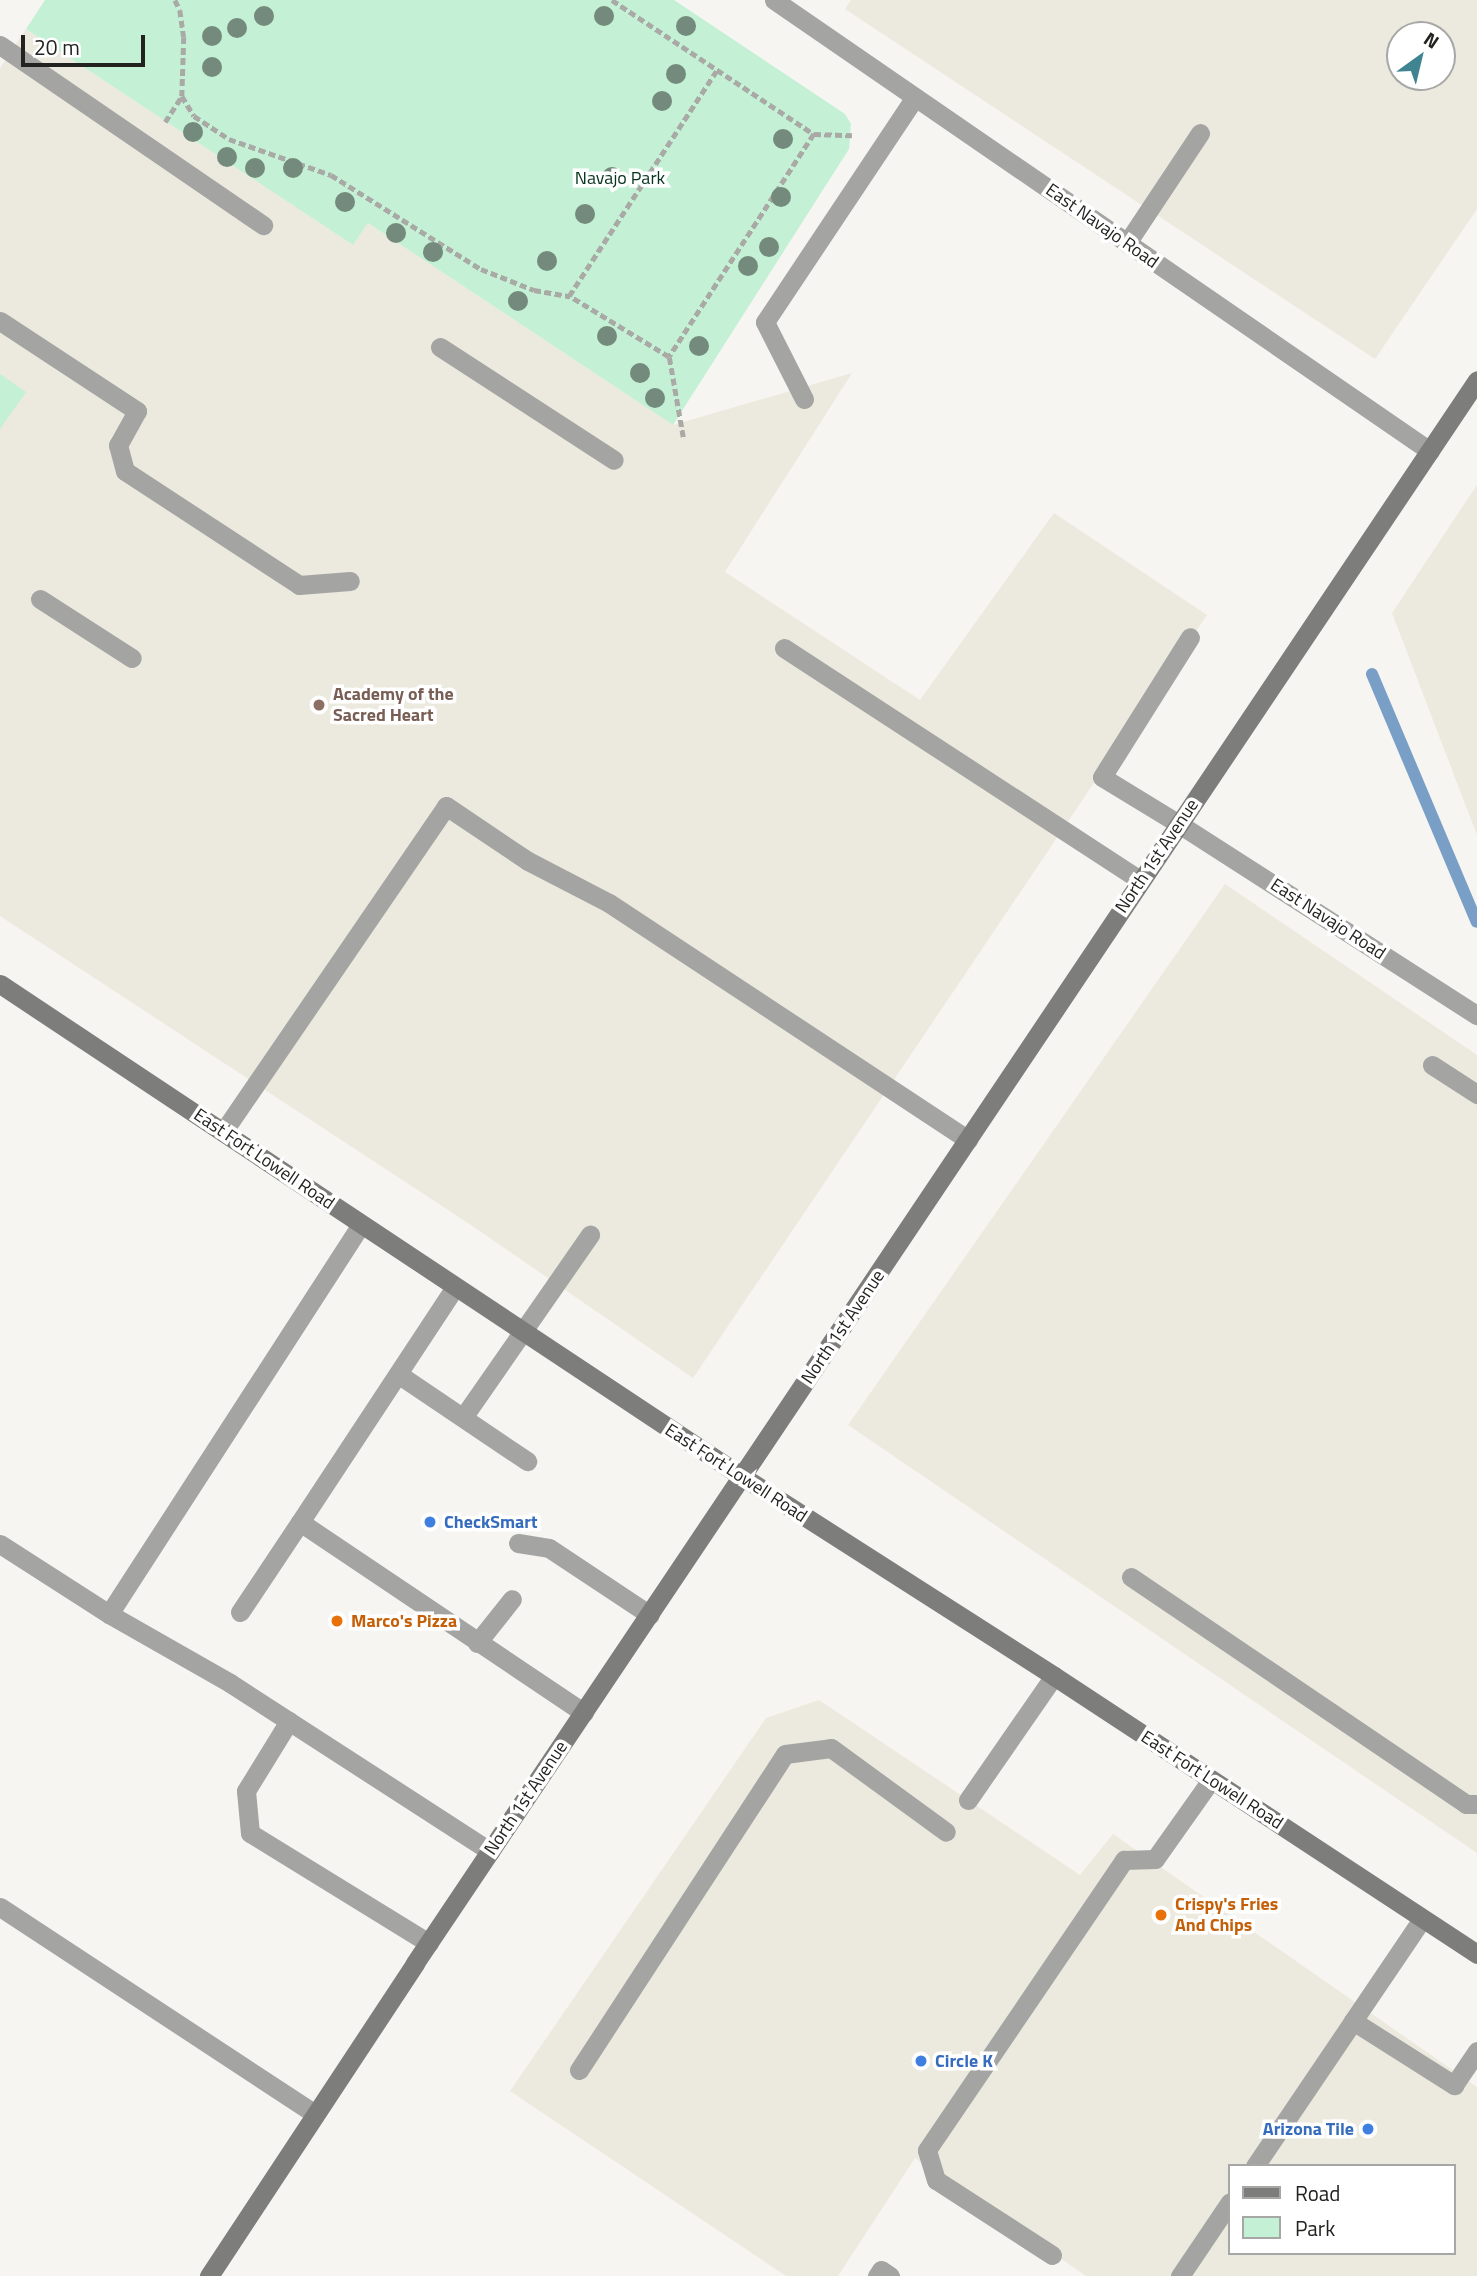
<!DOCTYPE html>
<html>
<head>
<meta charset="utf-8">
<style>
	body { margin:0 }
	#map { position:relative; width:1477px; height:2276px; overflow:hidden; background:#f6f5f1; font-family:"Titillium Web",sans-serif }
	div>[style] { position:absolute }
	[style*='--x'] { left:calc(var(--x)*1px); top:calc(var(--y)*1px); width:calc(var(--w)*1px); rotate:calc(var(--a)*1deg) }
	.built>* { inset:0; background:#ece9de }
	.green>* { inset:0; background:#c4f1d5 }
	.stream>* { height:12px; margin:-6px; padding:0 6px; transform-origin:6px; border-radius:6px; background:#7a9fc7 }
	.path>* { height:4.5px; margin-top:-2.25px; transform-origin:0; background:repeating-linear-gradient(90deg,#a9a9a6 0 7px,transparent 0 10.5px) }
	.service>* { height:19px; margin:-9.5px; padding:0 9.5px; transform-origin:9.5px; border-radius:9.5px; background:#a4a5a3 }
	.minor>* { height:19px; margin:-9.5px; padding:0 9.5px; transform-origin:9.5px; border-radius:9.5px; background:#a4a5a3 }
	.secondary>* { height:19px; margin:-9.5px; padding:0 9.5px; transform-origin:9.5px; border-radius:9.5px; background:#7d7e7c }
	.trees>* { width:20px; height:20px; margin:-10px; border-radius:50%; background:#738a7c }
	.dots>* { width:19px; height:19px; translate:-50% -50%; box-sizing:border-box; border:4px solid #fff; border-radius:50% }
	span { translate:-50% -50%; white-space:nowrap; text-align:center; line-height:1.15; -webkit-text-stroke:7px #fff; paint-order:stroke }
	.park-label { font-size:18px; color:#07331d }
	.street-label { font-size:18px; color:#222220 }
	.education-label { font-size:18px; color:#785e54; font-weight:700 }
	.left { translate:0 -50%; text-align:left }
	.shop-label { font-size:18px; color:#366cbe; font-weight:700 }
	.right { translate:-100% -50%; text-align:right }
	.food-label { font-size:18px; color:#c56008; font-weight:700 }
	.legend { position:absolute; left:1228px; top:2164px; width:228px; height:91px; box-sizing:border-box; background:#fff; border:2px solid #a7a7a6; margin:0; padding:9px 12px; list-style:none; font-size:21px; color:#222220 }
	.legend li { display:flex; align-items:center; gap:14px; height:35px }
	.legend b { width:35px; border:2px solid #a7a7a6 }
	.north { position:absolute; left:1386px; top:21px; width:70px; height:70px; box-sizing:border-box; background:#fff; border:2px solid #a7a7a6; border-radius:50%; rotate:34deg; font-size:19px; font-weight:700; line-height:28px; text-align:center; color:#222220 }
	.north::after { content:''; display:block; margin:auto; width:24px; height:32px; background:#408492; clip-path:polygon(50% 0,100% 100%,50% 72%,0 100%) }
	.scale { position:absolute; left:21px; top:35px; width:124px; height:32px; box-sizing:border-box; border:4px solid #222220; border-top:0; padding-left:9px; font-size:21px; line-height:24px; white-space:nowrap; color:#222220; -webkit-text-stroke:5px #fff; paint-order:stroke }
</style>
</head>
<body>
<div id="map">
	<div class="built">
		<div style="clip-path:polygon(evenodd,851px 0,1477px 0,1477px 209px,1375px 359px,845px 9px,851px 0,1400px 35px,1442px 35px,1442px 77px,1400px 77px,1400px 35px)"></div>
		<div style="clip-path:polygon(26px 29px,353px 245px,368px 223px,673px 425px,852px 373px,725px 572px,920px 700px,1054px 513px,1207px 615px,693px 1378px,471px 1225px,0 916px,0 68px)"></div>
		<div style="clip-path:polygon(1477px 485px,1477px 835px,1392px 613px)"></div>
		<div style="clip-path:polygon(1225px 884px,1477px 1055px,1477px 1853px,848px 1425px)"></div>
		<div style="clip-path:polygon(evenodd,819px 1700px,1080px 1875px,1113px 1834px,1477px 2087px,1477px 2276px,1086px 2276px,915px 2158px,838px 2276px,786px 2276px,510px 2091px,766px 1718px,819px 1700px,1230px 2166px,1454px 2166px,1454px 2253px,1230px 2253px,1230px 2166px)"></div>
	</div>
	<div class="green">
		<div style="clip-path:polygon(45px 0,674px 0,845px 114px,851px 124px,849px 149px,673px 425px,368px 223px,353px 245px,26px 29px)"></div>
		<div style="clip-path:polygon(0 374px,26px 392px,0 429px)"></div>
	</div>
	<div class="stream">
		<div style="--x:1372;--y:674;--w:269;--a:67.1"></div>
	</div>
	<div class="path">
		<div style="--x:175;--y:0;--w:11;--a:63"></div>
		<div style="--x:180;--y:10;--w:27;--a:82"></div>
		<div style="--x:184;--y:37;--w:59;--a:91.9"></div>
		<div style="--x:182;--y:96;--w:23;--a:59"></div>
		<div style="--x:194;--y:116;--w:42;--a:33.3"></div>
		<div style="--x:229;--y:139;--w:108;--a:19.4"></div>
		<div style="--x:331;--y:175;--w:177;--a:32.1"></div>
		<div style="--x:481;--y:269;--w:57;--a:21.6"></div>
		<div style="--x:534;--y:290;--w:36;--a:10"></div>
		<div style="--x:612;--y:0;--w:242;--a:33.6"></div>
		<div style="--x:814;--y:134;--w:266;--a:123"></div>
		<div style="--x:165;--y:122;--w:31;--a:-57"></div>
		<div style="--x:814;--y:134;--w:38;--a:2"></div>
		<div style="--x:683;--y:437;--w:81;--a:-99.9"></div>
		<div style="--x:669;--y:357;--w:117;--a:-148.6"></div>
		<div style="--x:569;--y:296;--w:269;--a:-56.8"></div>
	</div>
	<div class="service">
		<div style="--x:0;--y:45;--w:319;--a:34.4"></div>
		<div style="--x:1127;--y:243;--w:132;--a:-56.4"></div>
		<div style="--x:0;--y:321;--w:164;--a:33.3"></div>
		<div style="--x:137;--y:411;--w:39;--a:119"></div>
		<div style="--x:118;--y:445;--w:27;--a:75"></div>
		<div style="--x:125;--y:471;--w:208;--a:33.2"></div>
		<div style="--x:299;--y:585;--w:51;--a:-4.5"></div>
		<div style="--x:440;--y:347;--w:207;--a:33"></div>
		<div style="--x:804;--y:399;--w:86;--a:-116.9"></div>
		<div style="--x:765;--y:322;--w:270;--a:-56.3"></div>
		<div style="--x:40;--y:599;--w:109;--a:32.7"></div>
		<div style="--x:784;--y:648;--w:426;--a:33.1"></div>
		<div style="--x:1179;--y:824;--w:90;--a:-148.6"></div>
		<div style="--x:1102;--y:777;--w:165;--a:-57.8"></div>
		<div style="--x:1432;--y:1065;--w:54;--a:32.8"></div>
		<div style="--x:223;--y:1132;--w:395;--a:-55.6"></div>
		<div style="--x:446;--y:806;--w:99;--a:33.9"></div>
		<div style="--x:528;--y:861;--w:91;--a:27.4"></div>
		<div style="--x:609;--y:903;--w:430;--a:33.4"></div>
		<div style="--x:455;--y:1287;--w:282;--a:123.4"></div>
		<div style="--x:300;--y:1522;--w:342;--a:33.9"></div>
		<div style="--x:398;--y:1374;--w:156;--a:34"></div>
		<div style="--x:464;--y:1416;--w:221;--a:-55.2"></div>
		<div style="--x:518;--y:1543;--w:31;--a:9"></div>
		<div style="--x:549;--y:1548;--w:121;--a:33.6"></div>
		<div style="--x:0;--y:1544;--w:130;--a:32.7"></div>
		<div style="--x:109;--y:1614;--w:139;--a:29.7"></div>
		<div style="--x:230;--y:1683;--w:310;--a:32.9"></div>
		<div style="--x:1131;--y:1577;--w:405;--a:34.1"></div>
		<div style="--x:1466;--y:1804;--w:11;--a:0"></div>
		<div style="--x:240;--y:1612;--w:108;--a:-56.3"></div>
		<div style="--x:109;--y:1614;--w:464;--a:-57.1"></div>
		<div style="--x:477;--y:1643;--w:56;--a:-51.5"></div>
		<div style="--x:289;--y:1721;--w:82;--a:121.6"></div>
		<div style="--x:246;--y:1791;--w:42;--a:84.6"></div>
		<div style="--x:250;--y:1833;--w:210;--a:31.6"></div>
		<div style="--x:968;--y:1800;--w:151;--a:-55.3"></div>
		<div style="--x:0;--y:1907;--w:377;--a:33.3"></div>
		<div style="--x:1353;--y:2021;--w:123;--a:-55.9"></div>
		<div style="--x:579;--y:2070;--w:377;--a:-56.9"></div>
		<div style="--x:785;--y:1754;--w:46;--a:-7.4"></div>
		<div style="--x:831;--y:1748;--w:142;--a:36.1"></div>
		<div style="--x:1255;--y:2166;--w:175;--a:-55.9"></div>
		<div style="--x:1353;--y:2021;--w:120;--a:32.4"></div>
		<div style="--x:1454;--y:2085;--w:41;--a:-55.9"></div>
		<div style="--x:1052;--y:2255;--w:138;--a:-147.1"></div>
		<div style="--x:936;--y:2180;--w:31;--a:-107"></div>
		<div style="--x:927;--y:2150;--w:351;--a:-55.8"></div>
		<div style="--x:1124;--y:1860;--w:31;--a:-2"></div>
		<div style="--x:1155;--y:1859;--w:97;--a:-54.7"></div>
		<div style="--x:877;--y:2276;--w:7;--a:-56"></div>
		<div style="--x:881;--y:2270;--w:11;--a:34"></div>
		<div style="--x:1180;--y:2276;--w:89;--a:-56"></div>
	</div>
	<div class="minor">
		<div style="--x:774;--y:0;--w:796;--a:34.51"></div>
		<div style="--x:1179;--y:824;--w:354;--a:32.7"></div>
	</div>
	<div class="secondary">
		<div style="--x:0;--y:984;--w:892;--a:33.57"></div>
		<div style="--x:743;--y:1477;--w:369;--a:32.6"></div>
		<div style="--x:1054;--y:1676;--w:506;--a:33.31"></div>
		<div style="--x:209;--y:2276;--w:375;--a:-56.6"></div>
		<div style="--x:415;--y:1963;--w:1906;--a:-56.14"></div>
	</div>
	<div class="trees">
		<div style="left:264px;top:16px"></div>
		<div style="left:604px;top:16px"></div>
		<div style="left:686px;top:26px"></div>
		<div style="left:237px;top:28px"></div>
		<div style="left:212px;top:36px"></div>
		<div style="left:212px;top:67px"></div>
		<div style="left:676px;top:74px"></div>
		<div style="left:662px;top:101px"></div>
		<div style="left:193px;top:132px"></div>
		<div style="left:783px;top:139px"></div>
		<div style="left:227px;top:157px"></div>
		<div style="left:255px;top:168px"></div>
		<div style="left:293px;top:168px"></div>
		<div style="left:612px;top:177px"></div>
		<div style="left:781px;top:197px"></div>
		<div style="left:345px;top:202px"></div>
		<div style="left:585px;top:214px"></div>
		<div style="left:396px;top:233px"></div>
		<div style="left:769px;top:247px"></div>
		<div style="left:433px;top:252px"></div>
		<div style="left:547px;top:261px"></div>
		<div style="left:748px;top:266px"></div>
		<div style="left:518px;top:301px"></div>
		<div style="left:607px;top:336px"></div>
		<div style="left:699px;top:346px"></div>
		<div style="left:640px;top:373px"></div>
		<div style="left:655px;top:398px"></div>
	</div>
	<div class="dots">
		<div style="left:319px;top:705px;background:#8d6e63"></div>
		<div style="left:430px;top:1522px;background:#3f7fe0"></div>
		<div style="left:337px;top:1621px;background:#e8710a"></div>
		<div style="left:1161px;top:1915px;background:#e8710a"></div>
		<div style="left:921px;top:2061px;background:#3f7fe0"></div>
		<div style="left:1368px;top:2129px;background:#3f7fe0"></div>
	</div>
	<div class="park-label">
		<span style="left:620px;top:178px">Navajo Park</span>
	</div>
	<div class="street-label">
		<span style="left:1102px;top:226px;rotate:35deg">East Navajo Road</span>
		<span style="left:1157px;top:856px;rotate:-56deg">North 1st Avenue</span>
		<span style="left:1328px;top:919px;rotate:33deg">East Navajo Road</span>
		<span style="left:264px;top:1159px;rotate:34deg">East Fort Lowell Road</span>
		<span style="left:843px;top:1327px;rotate:-56deg">North 1st Avenue</span>
		<span style="left:736px;top:1473px;rotate:33deg">East Fort Lowell Road</span>
		<span style="left:1212px;top:1780px;rotate:33deg">East Fort Lowell Road</span>
		<span style="left:526px;top:1798px;rotate:-56deg">North 1st Avenue</span>
	</div>
	<div class="education-label">
		<span class="left" style="left:333px;top:705px">Academy of the<br>Sacred Heart</span>
	</div>
	<div class="shop-label">
		<span class="left" style="left:444px;top:1522px">CheckSmart</span>
		<span class="left" style="left:935px;top:2061px">Circle K</span>
		<span class="right" style="left:1354px;top:2129px">Arizona Tile</span>
	</div>
	<div class="food-label">
		<span class="left" style="left:351px;top:1621px">Marco's Pizza</span>
		<span class="left" style="left:1175px;top:1915px">Crispy's Fries<br>And Chips</span>
	</div>
	<ul class="legend">
	<li><b style="height:9px;background:#7d7e7c"></b>Road</li>
	<li><b style="height:19px;background:#c4f1d5"></b>Park</li>
	</ul>
	<div class="north">N</div>
	<div class="scale">20 m</div>
</div>
</body>
</html>
